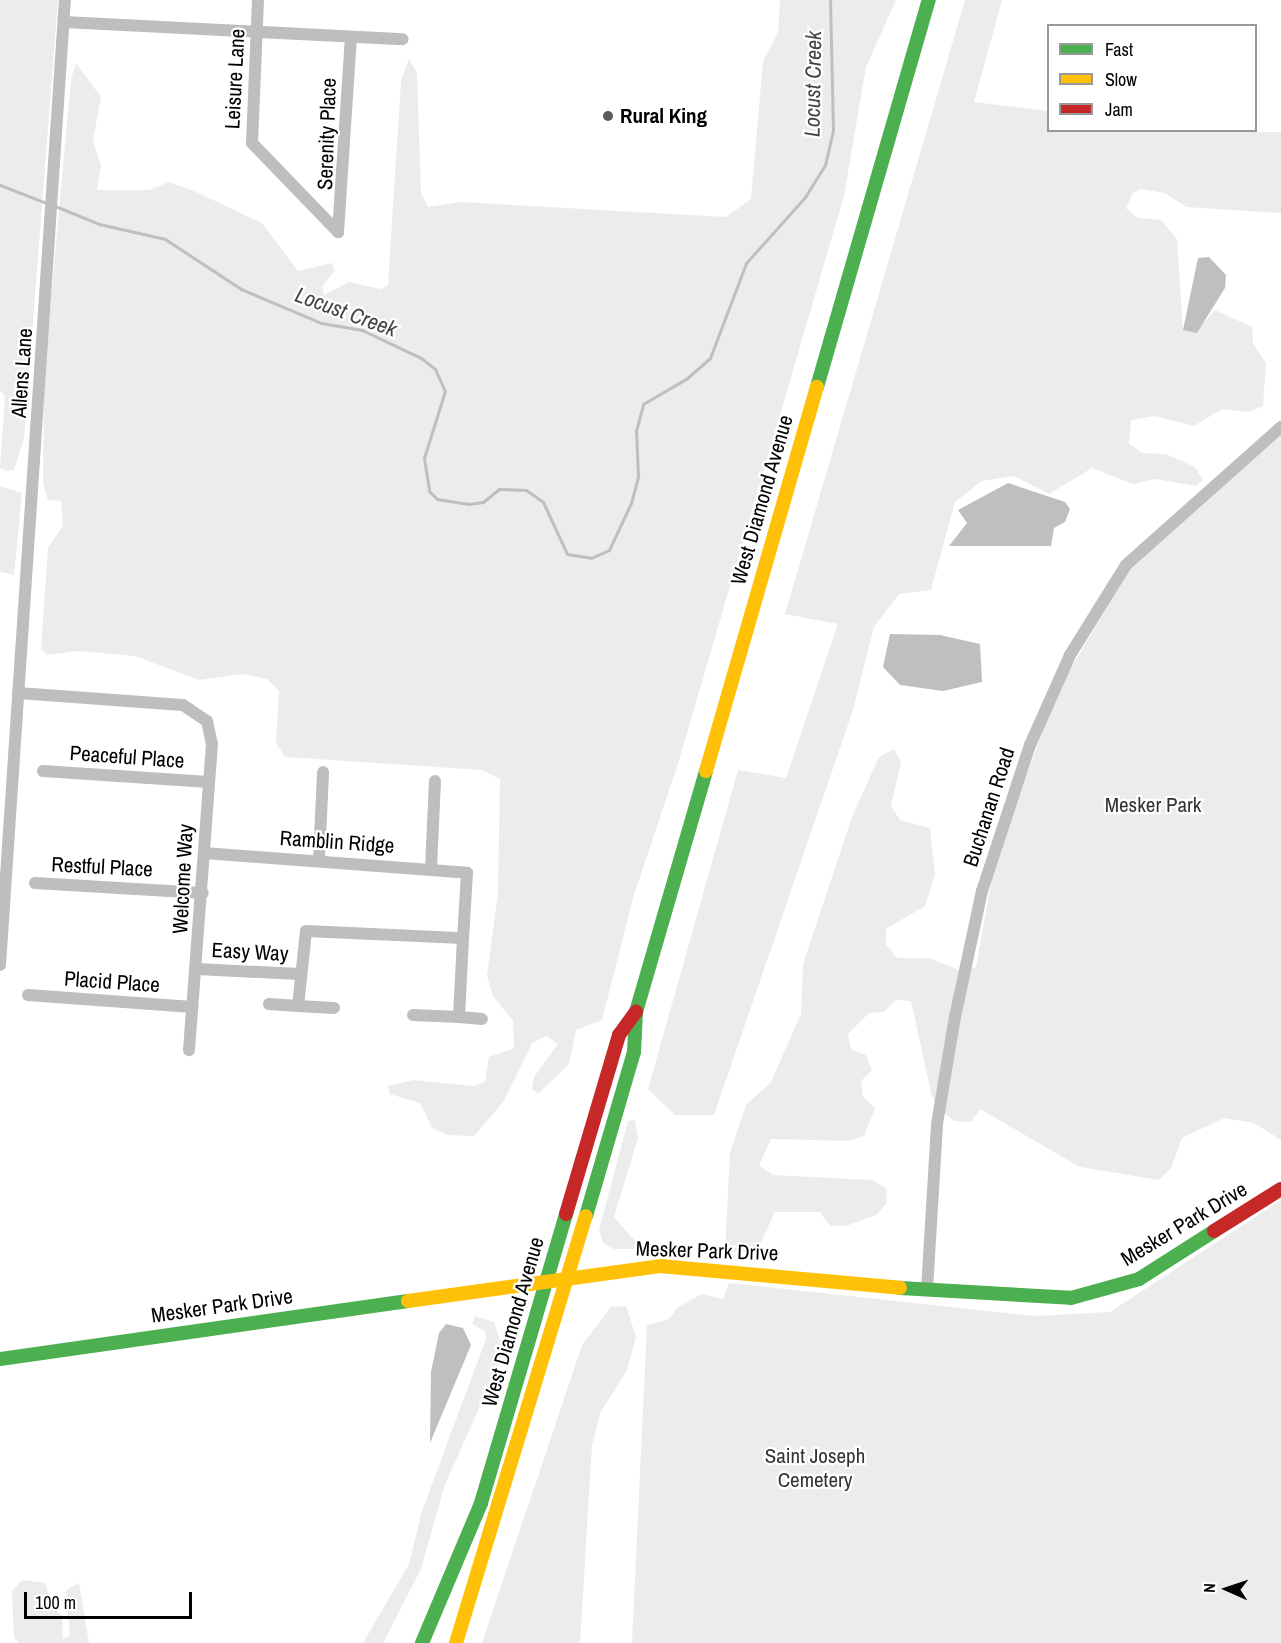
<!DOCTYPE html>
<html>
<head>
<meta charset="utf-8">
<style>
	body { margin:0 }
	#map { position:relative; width:1281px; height:1643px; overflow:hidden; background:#fff; font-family:"Archivo Narrow",sans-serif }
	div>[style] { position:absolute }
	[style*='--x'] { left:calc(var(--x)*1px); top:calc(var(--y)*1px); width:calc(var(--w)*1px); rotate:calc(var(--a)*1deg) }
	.green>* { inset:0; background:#ececec }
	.water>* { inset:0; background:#bfbfbf }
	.stream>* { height:3px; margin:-1.5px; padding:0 1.5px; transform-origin:1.5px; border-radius:1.5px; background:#bfbfbf }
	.street>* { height:12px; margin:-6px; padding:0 6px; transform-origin:6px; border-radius:6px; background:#bebebe }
	.fast>* { height:14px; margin:-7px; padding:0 7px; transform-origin:7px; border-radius:7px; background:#4caf50 }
	.slow>* { height:14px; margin:-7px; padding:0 7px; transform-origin:7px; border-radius:7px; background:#ffc107 }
	.jam>* { height:14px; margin:-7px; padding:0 7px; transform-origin:7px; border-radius:7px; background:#c62828 }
	.dots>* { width:16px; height:16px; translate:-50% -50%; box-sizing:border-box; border:3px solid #fff; border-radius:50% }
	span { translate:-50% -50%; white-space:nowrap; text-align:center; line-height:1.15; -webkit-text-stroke:4.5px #fff; paint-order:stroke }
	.street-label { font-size:21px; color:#000 }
	.poi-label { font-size:21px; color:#000; font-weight:700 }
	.left { translate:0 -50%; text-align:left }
	.park-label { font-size:21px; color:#333 }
	.water-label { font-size:22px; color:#444; font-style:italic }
	.legend { position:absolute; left:1047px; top:24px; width:210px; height:108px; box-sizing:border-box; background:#fff; border:2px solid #999; margin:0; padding:8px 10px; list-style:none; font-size:18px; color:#000 }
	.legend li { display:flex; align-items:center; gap:12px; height:30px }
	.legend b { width:30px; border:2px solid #999 }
	.north { position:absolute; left:1197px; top:1559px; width:60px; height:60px; -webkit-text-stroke:4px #fff; paint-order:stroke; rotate:273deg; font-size:16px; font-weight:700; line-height:24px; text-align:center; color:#000 }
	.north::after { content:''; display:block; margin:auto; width:21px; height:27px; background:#000; clip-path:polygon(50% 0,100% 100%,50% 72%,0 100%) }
	.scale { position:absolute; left:24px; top:1592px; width:168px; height:27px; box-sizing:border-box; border:3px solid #000; border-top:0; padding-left:8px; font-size:18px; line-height:21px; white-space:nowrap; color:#000; -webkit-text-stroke:4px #fff; paint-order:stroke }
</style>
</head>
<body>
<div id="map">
	<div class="green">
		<div style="clip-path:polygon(0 0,58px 0,24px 438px,14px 470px,6px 471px,0 468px,5px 396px,0 391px)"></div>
		<div style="clip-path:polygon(780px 0,896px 0,866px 67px,844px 196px,678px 764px,633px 898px,602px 1020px,576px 1030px,569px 1064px,538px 1094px,532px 1089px,534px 1077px,558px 1044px,546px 1036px,532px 1043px,504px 1101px,474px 1136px,447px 1135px,432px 1128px,420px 1103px,390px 1094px,388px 1086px,413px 1080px,473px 1086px,485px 1082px,489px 1057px,514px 1048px,513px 1021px,493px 996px,487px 976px,498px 892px,500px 779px,482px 770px,285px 757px,276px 743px,279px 691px,267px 679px,243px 674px,199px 680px,135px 656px,77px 651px,47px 655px,41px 649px,48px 548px,63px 525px,61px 501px,48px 500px,43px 484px,44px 376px,71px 79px,76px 63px,101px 97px,93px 141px,101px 165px,97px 190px,150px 190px,169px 182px,194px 191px,262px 223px,298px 271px,332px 263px,335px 270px,322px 287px,324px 295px,349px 282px,381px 289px,388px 285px,401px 81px,409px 59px,417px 73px,421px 193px,428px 207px,460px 202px,726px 217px,751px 199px,763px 61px,778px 33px)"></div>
		<div style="clip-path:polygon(965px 0,1002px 0,974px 102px,1048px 111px,1048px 130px,1281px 132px,1281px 213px,1186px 207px,1165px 193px,1141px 189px,1133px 193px,1126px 208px,1138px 218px,1161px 220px,1177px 239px,1183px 330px,1202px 325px,1215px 310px,1252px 327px,1253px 343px,1266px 363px,1263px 406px,1248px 412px,1222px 409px,1194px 426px,1155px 416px,1131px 420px,1129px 443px,1142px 453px,1166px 454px,1195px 467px,1203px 480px,1196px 486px,1156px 479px,1133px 484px,1092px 468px,1049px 494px,1014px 476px,982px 481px,955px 502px,931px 590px,899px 594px,874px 627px,853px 710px,714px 1115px,675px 1115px,648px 1089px,738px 770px,786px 778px,838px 624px,785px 614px)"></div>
		<div style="clip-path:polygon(1281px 435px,1281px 1140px,1254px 1123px,1224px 1118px,1182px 1138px,1171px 1168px,1159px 1180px,1080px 1167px,980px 1109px,971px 1122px,954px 1121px,941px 1110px,932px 1097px,911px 1001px,896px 1000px,884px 1012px,869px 1013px,848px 1034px,851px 1049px,866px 1055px,872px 1070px,861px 1081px,863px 1097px,875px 1108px,864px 1136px,849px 1141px,771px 1139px,759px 1165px,773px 1175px,872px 1180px,886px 1188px,887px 1203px,876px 1215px,846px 1226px,830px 1226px,820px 1212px,775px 1212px,756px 1253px,725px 1251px,730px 1152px,746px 1105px,771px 1082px,801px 1014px,803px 964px,852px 817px,879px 757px,894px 749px,901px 762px,891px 806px,900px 820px,930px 828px,935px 874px,925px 906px,886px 929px,886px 944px,897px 958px,929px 958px,959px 970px,976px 967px,994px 866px,1057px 691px,1132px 566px)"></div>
		<div style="clip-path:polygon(0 486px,22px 493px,14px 575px,0 572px)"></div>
		<div style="clip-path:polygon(635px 1120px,638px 1138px,614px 1217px,642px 1249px,614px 1249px,603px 1243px,599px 1230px,628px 1121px)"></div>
		<div style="clip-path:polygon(1281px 1200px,1281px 1643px,632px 1643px,647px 1325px,669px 1319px,678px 1307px,702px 1294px,723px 1299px,729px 1283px,1035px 1316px,1110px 1312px)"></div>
		<div style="clip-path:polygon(626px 1306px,636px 1337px,627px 1370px,600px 1413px,592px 1445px,580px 1643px,482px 1643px,582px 1345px,611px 1307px)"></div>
		<div style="clip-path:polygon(475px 1316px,494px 1322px,504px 1353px,445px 1484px,421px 1569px,383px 1643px,363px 1643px,409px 1564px,422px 1511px,486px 1339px,485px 1331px,472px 1324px)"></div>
		<div style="clip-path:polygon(22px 1580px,46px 1583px,50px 1605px,62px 1615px,63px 1639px,70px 1636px,66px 1590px,79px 1583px,89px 1643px,19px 1643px,14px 1638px,12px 1591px)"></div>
	</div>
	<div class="water">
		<div style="clip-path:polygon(1209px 257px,1226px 275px,1225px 288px,1197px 333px,1183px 330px,1198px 258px)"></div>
		<div style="clip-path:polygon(1008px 483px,1065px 502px,1070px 509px,1065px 522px,1054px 528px,1051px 546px,949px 546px,967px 523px,958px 510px)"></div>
		<div style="clip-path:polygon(890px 634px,940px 635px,980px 644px,982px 682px,943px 691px,900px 685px,883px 667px)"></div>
		<div style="clip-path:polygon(446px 1324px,463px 1328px,471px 1345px,430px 1443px,431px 1372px,439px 1333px)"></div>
	</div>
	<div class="stream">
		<div style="--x:0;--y:185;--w:53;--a:21.2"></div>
		<div style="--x:55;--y:206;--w:48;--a:22.2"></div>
		<div style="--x:99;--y:224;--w:68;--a:12.8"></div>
		<div style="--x:165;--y:239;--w:91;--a:33.3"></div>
		<div style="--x:241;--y:289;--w:87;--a:23"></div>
		<div style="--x:321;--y:323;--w:42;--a:9.7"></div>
		<div style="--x:362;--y:330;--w:65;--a:25.4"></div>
		<div style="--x:421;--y:358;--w:18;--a:38"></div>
		<div style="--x:435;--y:369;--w:24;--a:66"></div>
		<div style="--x:445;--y:391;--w:70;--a:107.4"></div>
		<div style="--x:424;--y:458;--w:33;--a:81"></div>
		<div style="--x:429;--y:491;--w:11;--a:45"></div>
		<div style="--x:437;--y:499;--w:32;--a:9"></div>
		<div style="--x:469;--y:504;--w:14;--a:-8"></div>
		<div style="--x:483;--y:502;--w:21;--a:-39"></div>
		<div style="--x:499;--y:489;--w:27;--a:2"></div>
		<div style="--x:526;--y:490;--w:21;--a:35"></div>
		<div style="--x:543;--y:502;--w:57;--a:65.2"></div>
		<div style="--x:567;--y:554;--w:24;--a:9"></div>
		<div style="--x:591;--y:558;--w:20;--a:-24"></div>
		<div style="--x:609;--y:550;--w:52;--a:-64.9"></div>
		<div style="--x:631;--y:503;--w:28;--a:-75"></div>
		<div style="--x:638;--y:476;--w:45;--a:-92.5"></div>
		<div style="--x:636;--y:431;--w:28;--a:-75"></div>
		<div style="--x:643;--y:404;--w:50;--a:-30.2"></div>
		<div style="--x:686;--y:379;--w:32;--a:-41"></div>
		<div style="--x:710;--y:358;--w:102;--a:-69.2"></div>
		<div style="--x:746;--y:263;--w:89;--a:-48.2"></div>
		<div style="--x:805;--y:197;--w:38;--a:-58"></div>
		<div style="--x:825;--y:165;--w:36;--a:-77"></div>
		<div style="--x:833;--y:130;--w:130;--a:-91.3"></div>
	</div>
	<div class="street">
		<div style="--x:258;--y:0;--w:143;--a:92.4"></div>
		<div style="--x:252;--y:143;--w:124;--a:46"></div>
		<div style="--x:338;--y:232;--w:195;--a:-86.2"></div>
		<div style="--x:64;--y:22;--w:339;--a:2.9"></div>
		<div style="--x:18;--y:693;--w:165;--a:4.2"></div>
		<div style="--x:183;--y:705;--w:29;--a:34"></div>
		<div style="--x:207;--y:721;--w:24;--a:78"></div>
		<div style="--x:212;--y:744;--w:307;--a:94.3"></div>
		<div style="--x:43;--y:771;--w:166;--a:3.8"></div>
		<div style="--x:204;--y:853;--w:264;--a:4.3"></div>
		<div style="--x:467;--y:873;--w:65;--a:93.5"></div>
		<div style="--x:319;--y:861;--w:89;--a:-87.4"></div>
		<div style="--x:431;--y:869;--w:88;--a:-87.4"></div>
		<div style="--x:35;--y:883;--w:168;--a:3.4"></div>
		<div style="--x:0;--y:965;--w:967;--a:-86.15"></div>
		<div style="--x:197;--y:969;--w:103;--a:2.8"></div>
		<div style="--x:28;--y:995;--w:165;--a:4.2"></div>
		<div style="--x:269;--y:1004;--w:29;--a:4"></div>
		<div style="--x:298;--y:1006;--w:75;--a:-83.9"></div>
		<div style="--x:306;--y:931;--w:157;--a:2.6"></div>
		<div style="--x:463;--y:938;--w:79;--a:92.9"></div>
		<div style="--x:459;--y:1017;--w:46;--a:-177.5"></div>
		<div style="--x:298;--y:1006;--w:36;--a:3"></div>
		<div style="--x:459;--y:1017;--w:23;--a:5"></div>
		<div style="--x:927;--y:1289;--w:165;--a:-86.5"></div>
		<div style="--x:937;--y:1124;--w:109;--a:-80.5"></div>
		<div style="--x:955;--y:1017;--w:129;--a:-77.9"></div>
		<div style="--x:982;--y:891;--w:154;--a:-71.8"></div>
		<div style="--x:1030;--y:745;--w:98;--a:-66"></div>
		<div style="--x:1070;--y:655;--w:106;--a:-58.1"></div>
		<div style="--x:1126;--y:565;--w:208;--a:-41.7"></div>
	</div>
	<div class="fast">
		<div style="--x:817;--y:387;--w:403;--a:-73.9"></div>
		<div style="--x:586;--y:1216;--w:171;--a:-73.7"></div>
		<div style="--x:634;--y:1052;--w:40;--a:-87.1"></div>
		<div style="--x:636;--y:1012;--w:251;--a:-73.8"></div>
		<div style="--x:900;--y:1288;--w:171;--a:3.3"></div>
		<div style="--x:1071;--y:1298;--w:71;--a:-15.6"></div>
		<div style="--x:1139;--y:1279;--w:89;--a:-32.6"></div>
		<div style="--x:0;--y:1359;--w:412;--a:-8.1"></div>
		<div style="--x:422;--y:1643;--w:152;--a:-67.1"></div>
		<div style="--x:481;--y:1503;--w:301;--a:-73.6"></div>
	</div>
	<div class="slow">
		<div style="--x:706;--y:771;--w:400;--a:-73.9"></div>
		<div style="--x:408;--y:1301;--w:254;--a:-7.9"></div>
		<div style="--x:660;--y:1266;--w:241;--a:5.2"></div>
		<div style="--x:456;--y:1643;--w:446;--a:-73.1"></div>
	</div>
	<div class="jam">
		<div style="--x:566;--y:1214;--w:187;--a:-73.5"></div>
		<div style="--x:619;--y:1035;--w:29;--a:-54"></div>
		<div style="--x:1214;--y:1231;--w:79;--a:-32.1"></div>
	</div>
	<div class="dots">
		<div style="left:608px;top:116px;background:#595959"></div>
	</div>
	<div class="street-label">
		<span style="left:235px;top:79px;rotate:-87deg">Leisure Lane</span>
		<span style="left:327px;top:134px;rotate:-88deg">Serenity Place</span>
		<span style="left:22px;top:373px;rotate:-86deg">Allens Lane</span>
		<span style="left:762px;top:500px;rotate:-74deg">West Diamond Avenue</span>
		<span style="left:127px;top:757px;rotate:4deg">Peaceful Place</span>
		<span style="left:989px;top:807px;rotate:-72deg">Buchanan Road</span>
		<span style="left:337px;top:842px;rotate:4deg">Ramblin Ridge</span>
		<span style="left:102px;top:867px;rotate:3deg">Restful Place</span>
		<span style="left:183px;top:879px;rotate:-87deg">Welcome Way</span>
		<span style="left:250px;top:952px;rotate:3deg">Easy Way</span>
		<span style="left:112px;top:982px;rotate:4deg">Placid Place</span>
		<span style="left:1184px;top:1224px;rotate:-31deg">Mesker Park Drive</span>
		<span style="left:707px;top:1251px;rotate:2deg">Mesker Park Drive</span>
		<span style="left:222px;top:1306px;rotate:-8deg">Mesker Park Drive</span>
		<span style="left:513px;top:1322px;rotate:-74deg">West Diamond Avenue</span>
	</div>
	<div class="poi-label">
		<span class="left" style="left:620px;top:116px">Rural King</span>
	</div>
	<div class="park-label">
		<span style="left:1153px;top:805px">Mesker Park</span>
		<span style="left:815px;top:1468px">Saint Joseph<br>Cemetery</span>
	</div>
	<div class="water-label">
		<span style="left:813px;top:84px;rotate:-89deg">Locust Creek</span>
		<span style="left:346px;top:312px;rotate:20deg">Locust Creek</span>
	</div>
	<ul class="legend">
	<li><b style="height:8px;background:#4caf50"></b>Fast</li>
	<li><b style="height:8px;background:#ffc107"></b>Slow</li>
	<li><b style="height:8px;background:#c62828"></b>Jam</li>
	</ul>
	<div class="north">N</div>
	<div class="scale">100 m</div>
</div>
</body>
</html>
